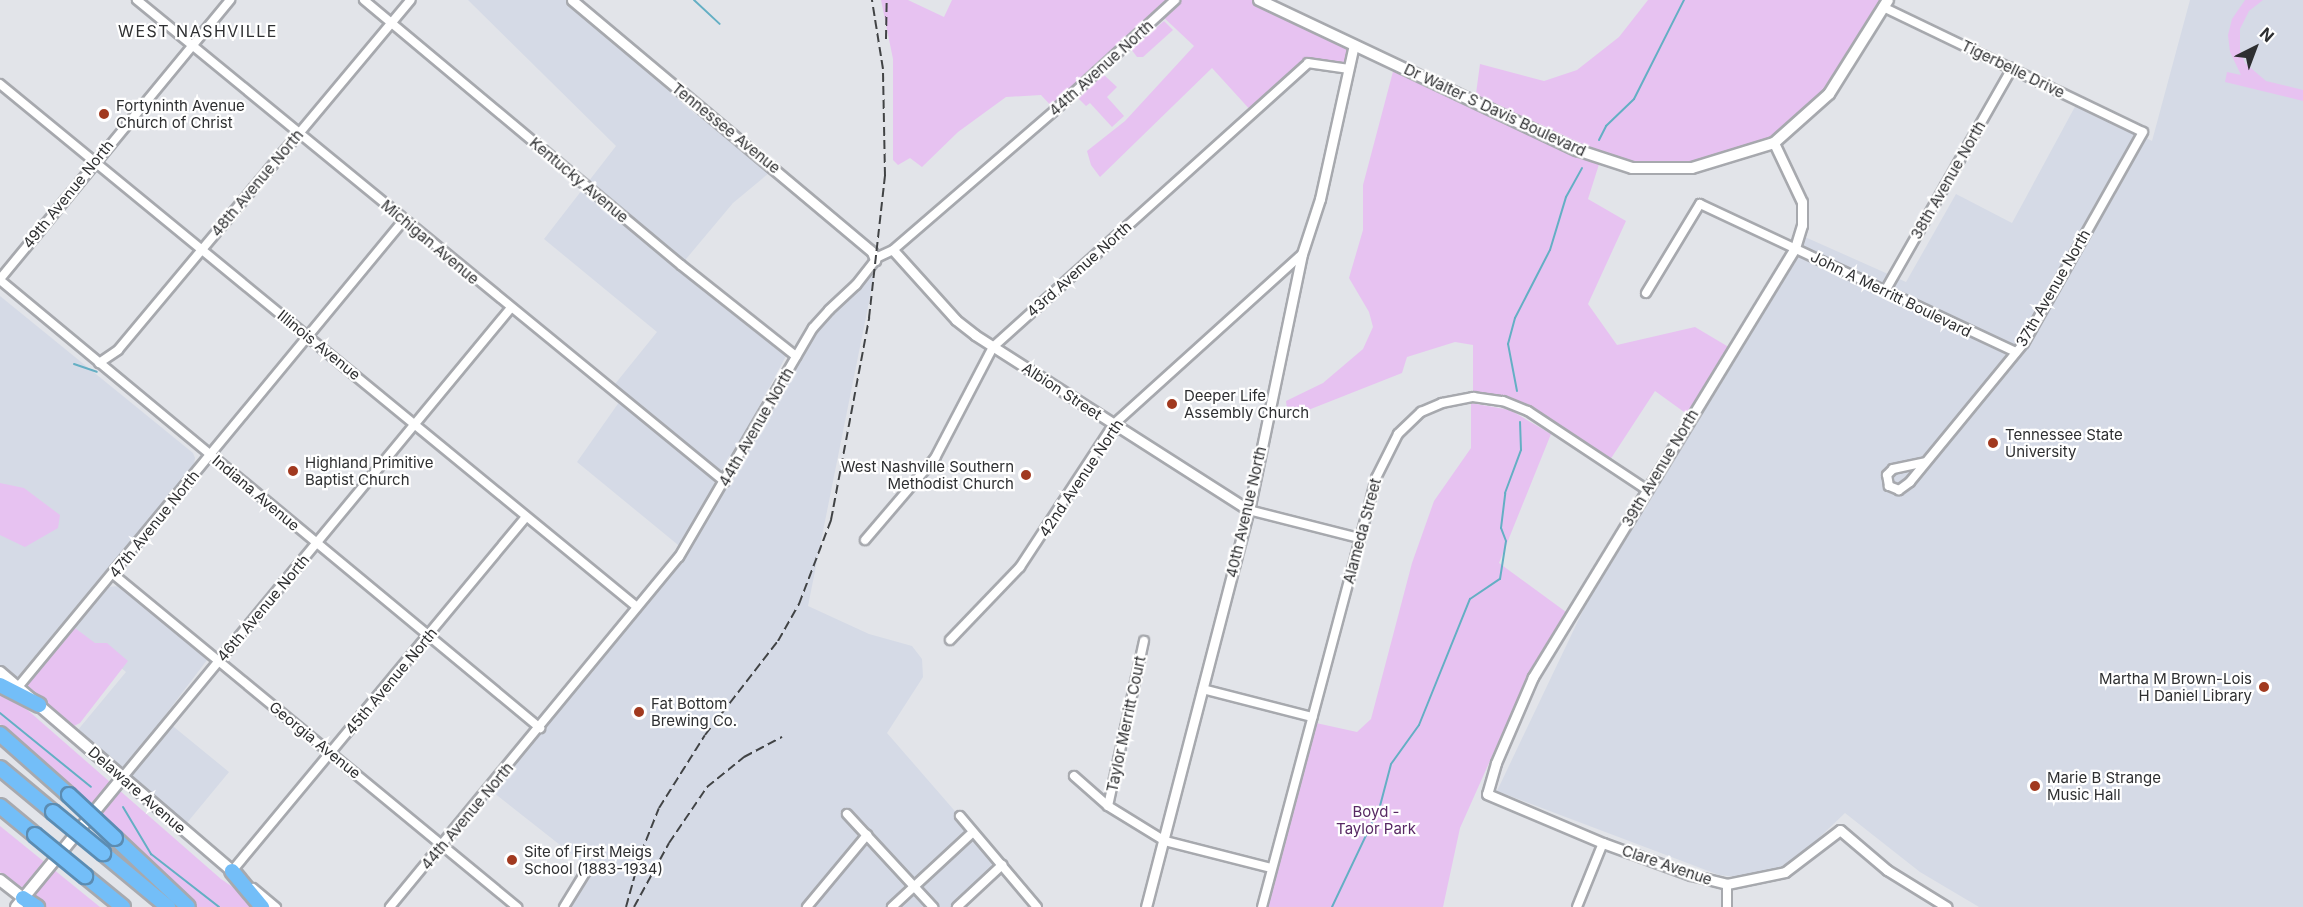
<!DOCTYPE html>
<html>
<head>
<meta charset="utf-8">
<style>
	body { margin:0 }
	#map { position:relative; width:2303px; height:907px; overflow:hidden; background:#e2e4e9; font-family:Inter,sans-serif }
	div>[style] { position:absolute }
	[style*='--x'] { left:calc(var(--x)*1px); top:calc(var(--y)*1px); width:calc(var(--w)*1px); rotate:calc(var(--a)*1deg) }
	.built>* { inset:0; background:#d5dae6 }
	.green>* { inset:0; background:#e7c2f1 }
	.stream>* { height:2px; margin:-1px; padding:0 1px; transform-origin:1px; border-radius:1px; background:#64afc4 }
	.roads { filter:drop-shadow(2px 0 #a7a9ae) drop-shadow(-2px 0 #a7a9ae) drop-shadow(0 2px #a7a9ae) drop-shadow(0 -2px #a7a9ae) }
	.minor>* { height:8px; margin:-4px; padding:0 4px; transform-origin:4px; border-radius:4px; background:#fff }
	.tertiary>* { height:9px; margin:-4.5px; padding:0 4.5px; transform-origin:4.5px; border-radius:4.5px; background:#fff }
	.secondary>* { height:10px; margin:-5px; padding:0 5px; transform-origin:5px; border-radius:5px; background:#fff }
	.motorway>* { height:14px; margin:-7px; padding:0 7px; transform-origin:7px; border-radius:7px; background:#73bef8 }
	.rail>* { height:2px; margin-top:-1px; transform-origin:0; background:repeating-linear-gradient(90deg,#414345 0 9px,transparent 0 13.5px) }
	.bridges { filter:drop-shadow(2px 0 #5b8cb2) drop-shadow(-2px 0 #5b8cb2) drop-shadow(0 2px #5b8cb2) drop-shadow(0 -2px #5b8cb2) }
	.motorway-bridge>* { height:14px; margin:-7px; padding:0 7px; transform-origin:7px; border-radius:7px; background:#73bef8 }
	.dots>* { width:16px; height:16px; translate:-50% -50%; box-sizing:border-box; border:3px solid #fff; border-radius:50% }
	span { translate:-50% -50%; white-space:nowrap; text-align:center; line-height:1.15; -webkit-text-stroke:4.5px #fff; paint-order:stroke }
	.street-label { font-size:15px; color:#2e2f31 }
	.poi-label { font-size:15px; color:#2e2f31 }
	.left { translate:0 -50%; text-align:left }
	.right { translate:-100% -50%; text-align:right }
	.park-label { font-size:15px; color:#582964 }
	.neighbourhood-label { font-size:16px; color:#2e2f31; letter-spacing:1.5px }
	.north { position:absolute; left:2225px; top:18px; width:60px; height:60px; -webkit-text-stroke:4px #fff; paint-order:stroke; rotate:42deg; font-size:16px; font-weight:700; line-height:24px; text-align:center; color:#2e2f31 }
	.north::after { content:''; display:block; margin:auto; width:21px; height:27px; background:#2e2f31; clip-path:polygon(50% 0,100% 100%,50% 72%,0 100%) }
</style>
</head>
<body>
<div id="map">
	<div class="built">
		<div style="clip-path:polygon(468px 0,577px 0,775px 168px,733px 203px,681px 265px,695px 283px,786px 356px,694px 530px,813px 328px,878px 257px,808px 606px,869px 634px,912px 646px,922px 659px,923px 677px,887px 733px,1000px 863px,956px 907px,561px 907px,588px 867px,489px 789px,683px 549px,577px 462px,622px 398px,611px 389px,657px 332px,544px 239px,616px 146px)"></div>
		<div style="clip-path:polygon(2190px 0,2303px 0,2303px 907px,1979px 907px,1920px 872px,1845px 813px,1800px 856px,1777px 869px,1745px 878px,1719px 875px,1497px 791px,1587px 602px,1805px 237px,1906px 282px,1956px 194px,2012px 223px,2077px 103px,2152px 141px)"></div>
		<div style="clip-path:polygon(0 296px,193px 453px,195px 458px,194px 465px,16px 679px,0 666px)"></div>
		<div style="clip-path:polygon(119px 586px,207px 660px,163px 718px,229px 772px,186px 824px,77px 731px,126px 672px,75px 628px,108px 587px)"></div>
	</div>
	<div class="green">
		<div style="clip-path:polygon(881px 0,908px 0,944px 17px,952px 0,1259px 0,1354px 45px,1349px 69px,1308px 63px,1253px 113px,1212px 68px,1100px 177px,1091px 165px,1087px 151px,1125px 121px,1194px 46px,1160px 14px,1055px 110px,1041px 95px,1006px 97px,958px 132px,922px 167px,910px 158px,898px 165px,893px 160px,893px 59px)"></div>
		<div style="clip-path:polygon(1648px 0,1888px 0,1849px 66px,1774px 143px,1692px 168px,1632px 168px,1601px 158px,1588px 199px,1626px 221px,1588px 304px,1617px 345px,1695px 327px,1732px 349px,1691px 417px,1655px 391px,1608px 463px,1528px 411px,1473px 397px,1473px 345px,1455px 342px,1407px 357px,1402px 373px,1288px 418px,1286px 401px,1323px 383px,1363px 349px,1373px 327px,1369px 312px,1349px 278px,1363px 230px,1363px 185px,1395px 64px,1475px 101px,1480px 64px,1544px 81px,1577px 70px,1619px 37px)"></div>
		<div style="clip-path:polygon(2245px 0,2263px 0,2249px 11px,2240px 29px,2240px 50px,2245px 63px,2266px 81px,2303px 90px,2303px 101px,2225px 82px,2227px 72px,2241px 75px,2230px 52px,2228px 35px,2232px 19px)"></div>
		<div style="clip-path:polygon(1164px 21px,1173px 30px,1143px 57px,1137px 57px,1131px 49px)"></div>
		<div style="clip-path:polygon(1103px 74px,1117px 87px,1107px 97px,1124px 116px,1112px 127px,1090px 103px,1086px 106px,1077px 97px)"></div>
		<div style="clip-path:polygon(1471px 403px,1510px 410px,1551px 434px,1499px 563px,1566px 612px,1522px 689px,1460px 828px,1443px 907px,1266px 907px,1316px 723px,1357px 732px,1371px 719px,1412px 563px,1434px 501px,1471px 448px)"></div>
		<div style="clip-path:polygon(0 483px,24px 488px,60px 515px,58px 528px,25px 547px,0 535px)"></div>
		<div style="clip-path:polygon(75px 628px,95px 643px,107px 643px,128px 661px,80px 723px,74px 726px,27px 686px)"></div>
		<div style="clip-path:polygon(0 686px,221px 879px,262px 907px,196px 907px,0 724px)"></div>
		<div style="clip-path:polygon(0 826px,100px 907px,42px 907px,0 872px)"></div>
	</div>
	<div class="stream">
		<div style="--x:694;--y:0;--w:35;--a:43"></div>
		<div style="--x:1599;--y:140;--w:16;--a:-63"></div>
		<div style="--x:1606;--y:126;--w:39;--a:-44"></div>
		<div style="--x:1634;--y:99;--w:111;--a:-63.2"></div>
		<div style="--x:74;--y:364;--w:24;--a:19"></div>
		<div style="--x:1517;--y:391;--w:48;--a:-100.8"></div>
		<div style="--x:1508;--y:344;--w:27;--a:-75"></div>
		<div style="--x:1515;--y:318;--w:76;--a:-62.8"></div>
		<div style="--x:1550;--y:250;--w:55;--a:-73.2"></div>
		<div style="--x:1566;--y:197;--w:33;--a:-61"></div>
		<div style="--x:0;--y:713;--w:117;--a:39.1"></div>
		<div style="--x:123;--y:807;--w:55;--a:59.2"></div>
		<div style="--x:151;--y:854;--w:86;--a:37.9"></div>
		<div style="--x:1332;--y:907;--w:112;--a:-64.6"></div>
		<div style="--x:1380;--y:806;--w:43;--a:-75.3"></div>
		<div style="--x:1391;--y:764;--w:48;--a:-54.3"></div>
		<div style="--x:1419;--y:725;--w:136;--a:-68"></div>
		<div style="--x:1470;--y:599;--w:36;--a:-34"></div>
		<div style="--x:1500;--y:579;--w:38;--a:-81"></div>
		<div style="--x:1506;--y:541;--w:14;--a:-111"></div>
		<div style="--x:1501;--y:528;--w:35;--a:-83"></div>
		<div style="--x:1505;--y:493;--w:46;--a:-69.6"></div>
		<div style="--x:1521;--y:450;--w:28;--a:-92"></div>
	</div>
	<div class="roads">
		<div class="minor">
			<div style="--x:137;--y:0;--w:760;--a:39.34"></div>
			<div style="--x:364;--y:0;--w:413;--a:39.9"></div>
			<div style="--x:681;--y:265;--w:147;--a:38.4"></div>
			<div style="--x:1883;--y:7;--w:288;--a:25.7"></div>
			<div style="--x:2143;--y:132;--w:242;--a:119.4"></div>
			<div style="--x:2024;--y:343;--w:180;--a:129.4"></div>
			<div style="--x:1910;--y:482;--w:14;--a:144"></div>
			<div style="--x:1899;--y:490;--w:11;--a:-158"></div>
			<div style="--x:1889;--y:486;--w:11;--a:-100"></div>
			<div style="--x:1887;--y:475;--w:8;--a:-45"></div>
			<div style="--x:1893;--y:469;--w:33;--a:-12"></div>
			<div style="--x:0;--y:84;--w:824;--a:39.39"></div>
			<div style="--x:0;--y:279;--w:362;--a:-50.5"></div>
			<div style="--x:0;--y:280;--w:702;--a:39.68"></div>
			<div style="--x:1885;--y:291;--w:257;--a:-60.3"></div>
			<div style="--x:1646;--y:293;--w:104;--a:-58.8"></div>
			<div style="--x:1700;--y:204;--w:349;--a:25.1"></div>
			<div style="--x:99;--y:363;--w:23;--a:-34"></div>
			<div style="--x:118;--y:350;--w:456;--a:-50.1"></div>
			<div style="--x:1249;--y:510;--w:114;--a:14.3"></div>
			<div style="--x:865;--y:540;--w:108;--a:-49.5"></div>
			<div style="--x:935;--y:458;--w:125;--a:-62.4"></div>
			<div style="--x:993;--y:347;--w:424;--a:-42"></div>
			<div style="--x:1308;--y:63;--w:41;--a:8.3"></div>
			<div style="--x:113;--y:574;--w:524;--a:39.5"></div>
			<div style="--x:950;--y:640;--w:101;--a:-46.2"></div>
			<div style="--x:1020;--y:567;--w:171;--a:-56.7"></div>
			<div style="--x:1114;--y:424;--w:253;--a:-42.1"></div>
			<div style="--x:18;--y:687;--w:604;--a:-50.44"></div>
			<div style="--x:1203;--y:689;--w:113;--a:14.4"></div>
			<div style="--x:1074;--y:776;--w:45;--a:41.4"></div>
			<div style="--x:1108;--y:806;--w:67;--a:31.6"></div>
			<div style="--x:1165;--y:841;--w:109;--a:14.3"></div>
			<div style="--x:122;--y:778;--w:609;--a:-50.4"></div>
			<div style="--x:1108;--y:806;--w:169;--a:-77.7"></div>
			<div style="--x:847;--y:814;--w:127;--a:47.2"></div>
			<div style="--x:960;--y:816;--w:119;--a:49.8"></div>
			<div style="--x:234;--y:873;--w:3;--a:-135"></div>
			<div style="--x:232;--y:871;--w:460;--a:-50.3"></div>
			<div style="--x:253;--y:888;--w:30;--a:40"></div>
			<div style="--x:390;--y:907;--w:454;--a:-50.5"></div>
			<div style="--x:679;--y:557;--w:265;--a:-59.7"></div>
			<div style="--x:813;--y:328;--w:24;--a:-48"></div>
			<div style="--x:829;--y:310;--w:37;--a:-43"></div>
			<div style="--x:856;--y:285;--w:36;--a:-52"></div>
			<div style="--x:878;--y:257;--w:17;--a:-25"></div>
			<div style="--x:893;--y:250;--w:214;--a:-40.8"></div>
			<div style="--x:1055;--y:110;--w:163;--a:-42.5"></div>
			<div style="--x:564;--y:907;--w:46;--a:-58.4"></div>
			<div style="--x:807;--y:907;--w:94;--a:-50.2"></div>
			<div style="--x:892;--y:907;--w:110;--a:-42.8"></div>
			<div style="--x:957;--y:907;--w:62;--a:-43"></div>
			<div style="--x:1262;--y:907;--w:444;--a:-75.1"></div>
			<div style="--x:1376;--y:478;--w:49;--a:-63.4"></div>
			<div style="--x:1398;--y:434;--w:32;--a:-44"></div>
			<div style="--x:1421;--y:412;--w:23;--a:-23"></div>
			<div style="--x:1442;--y:403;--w:32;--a:-11"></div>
			<div style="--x:1473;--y:397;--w:30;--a:8"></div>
			<div style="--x:1503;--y:401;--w:27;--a:22"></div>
			<div style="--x:1528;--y:411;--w:141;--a:33.5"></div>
			<div style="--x:1577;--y:907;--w:69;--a:-67.9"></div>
			<div style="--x:1727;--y:907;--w:23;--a:-90"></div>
		</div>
		<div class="tertiary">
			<div style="--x:572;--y:0;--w:392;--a:40"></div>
			<div style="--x:872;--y:252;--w:9;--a:69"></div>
			<div style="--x:1774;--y:143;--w:65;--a:64.6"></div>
			<div style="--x:1802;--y:202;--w:23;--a:90"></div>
			<div style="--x:1802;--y:225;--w:24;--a:107"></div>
			<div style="--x:1795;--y:248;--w:503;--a:121.41"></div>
			<div style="--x:1533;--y:677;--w:94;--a:113.3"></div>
			<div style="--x:1496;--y:763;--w:32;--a:106"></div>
			<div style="--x:1487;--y:794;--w:126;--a:22.9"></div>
			<div style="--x:1603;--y:843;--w:94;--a:20"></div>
			<div style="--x:1691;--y:875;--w:37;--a:14"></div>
			<div style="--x:1727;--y:884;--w:59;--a:-11.7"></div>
			<div style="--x:1785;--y:872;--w:69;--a:-37.4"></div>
			<div style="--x:1840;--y:830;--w:62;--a:40.4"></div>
			<div style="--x:1887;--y:870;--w:70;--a:31.7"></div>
			<div style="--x:893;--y:250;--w:94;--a:48"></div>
			<div style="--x:956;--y:320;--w:24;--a:38"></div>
			<div style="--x:975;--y:335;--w:325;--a:32.6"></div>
			<div style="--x:1146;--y:907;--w:410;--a:-75.5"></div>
			<div style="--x:1249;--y:510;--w:261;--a:-78.3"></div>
			<div style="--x:1302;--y:254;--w:58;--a:-71.9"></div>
			<div style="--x:1320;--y:199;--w:158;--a:-77.6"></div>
		</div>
		<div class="secondary">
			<div style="--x:1259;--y:0;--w:352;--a:25.3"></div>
			<div style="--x:1577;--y:150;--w:58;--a:18.1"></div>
			<div style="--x:1632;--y:168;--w:60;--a:0"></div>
			<div style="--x:1692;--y:168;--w:86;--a:-17"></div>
			<div style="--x:1774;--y:143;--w:74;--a:-41.7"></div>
			<div style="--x:1829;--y:94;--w:111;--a:-57.9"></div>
			<div style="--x:0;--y:672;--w:306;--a:40.6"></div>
			<div style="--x:0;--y:880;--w:29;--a:38"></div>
			<div style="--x:16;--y:907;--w:167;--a:-50.6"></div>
		</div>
		<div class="motorway">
			<div style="--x:0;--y:685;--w:44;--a:27.1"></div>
			<div style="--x:0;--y:734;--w:92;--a:41.5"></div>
			<div style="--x:0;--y:768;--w:69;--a:39.7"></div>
			<div style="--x:0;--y:806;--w:45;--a:39.6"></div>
			<div style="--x:115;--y:838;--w:100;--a:43.4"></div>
			<div style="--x:103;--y:853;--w:85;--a:39.7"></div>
			<div style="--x:232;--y:871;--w:47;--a:50.2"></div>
			<div style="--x:85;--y:876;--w:49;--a:39.2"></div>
			<div style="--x:23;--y:898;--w:17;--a:33"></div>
		</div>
	</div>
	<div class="rail">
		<div style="--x:886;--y:39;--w:39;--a:-89"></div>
		<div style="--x:626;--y:907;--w:56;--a:-74.5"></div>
		<div style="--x:641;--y:853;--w:48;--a:-68.2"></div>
		<div style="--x:659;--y:808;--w:86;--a:-57.8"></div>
		<div style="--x:705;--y:735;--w:119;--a:-52.2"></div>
		<div style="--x:778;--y:641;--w:43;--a:-60.4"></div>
		<div style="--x:799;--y:604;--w:90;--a:-69.1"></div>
		<div style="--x:831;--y:520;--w:206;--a:-79.3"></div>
		<div style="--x:869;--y:318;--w:143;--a:-83.6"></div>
		<div style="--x:885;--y:176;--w:107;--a:-91.1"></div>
		<div style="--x:883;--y:69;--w:70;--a:-99.1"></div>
		<div style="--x:634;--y:907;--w:73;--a:-61.3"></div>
		<div style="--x:669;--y:843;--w:68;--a:-55.8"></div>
		<div style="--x:707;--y:787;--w:48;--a:-39"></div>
		<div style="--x:744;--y:757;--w:43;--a:-27.8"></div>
	</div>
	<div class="bridges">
		<div class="motorway-bridge">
			<div style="--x:69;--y:795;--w:63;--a:43.1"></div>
			<div style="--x:53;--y:812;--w:65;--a:39.4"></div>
			<div style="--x:35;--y:835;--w:65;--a:39.4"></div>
		</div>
	</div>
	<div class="dots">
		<div style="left:104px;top:114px;background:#a1391f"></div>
		<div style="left:1172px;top:404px;background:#a1391f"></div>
		<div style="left:1993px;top:443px;background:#a1391f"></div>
		<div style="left:293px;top:471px;background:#a1391f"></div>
		<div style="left:1026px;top:475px;background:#a1391f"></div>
		<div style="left:2264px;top:687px;background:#a1391f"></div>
		<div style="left:639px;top:712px;background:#a1391f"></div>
		<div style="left:2035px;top:786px;background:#a1391f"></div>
		<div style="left:512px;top:860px;background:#a1391f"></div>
	</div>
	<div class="street-label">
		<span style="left:1101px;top:68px;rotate:-42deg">44th Avenue North</span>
		<span style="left:2013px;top:69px;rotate:26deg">Tigerbelle Drive</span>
		<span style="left:1495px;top:110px;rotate:25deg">Dr Walter S Davis Boulevard</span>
		<span style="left:726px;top:128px;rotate:39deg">Tennessee Avenue</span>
		<span style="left:579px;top:180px;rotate:40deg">Kentucky Avenue</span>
		<span style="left:1948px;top:180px;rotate:-60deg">38th Avenue North</span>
		<span style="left:257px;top:183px;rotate:-50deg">48th Avenue North</span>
		<span style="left:68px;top:194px;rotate:-51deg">49th Avenue North</span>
		<span style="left:430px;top:242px;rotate:40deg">Michigan Avenue</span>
		<span style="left:1079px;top:269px;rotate:-42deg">43rd Avenue North</span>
		<span style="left:2053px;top:288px;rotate:-60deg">37th Avenue North</span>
		<span style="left:1891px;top:294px;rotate:26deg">John A Merritt Boulevard</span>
		<span style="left:319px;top:345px;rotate:39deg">Illinois Avenue</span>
		<span style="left:1062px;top:391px;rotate:33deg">Albion Street</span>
		<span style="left:756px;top:427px;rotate:-60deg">44th Avenue North</span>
		<span style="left:1660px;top:468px;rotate:-59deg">39th Avenue North</span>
		<span style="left:1081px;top:478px;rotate:-56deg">42nd Avenue North</span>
		<span style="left:256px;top:493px;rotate:40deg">Indiana Avenue</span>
		<span style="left:1246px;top:512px;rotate:-77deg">40th Avenue North</span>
		<span style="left:154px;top:524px;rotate:-51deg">47th Avenue North</span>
		<span style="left:1362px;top:531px;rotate:-75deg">Alameda Street</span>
		<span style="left:263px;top:608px;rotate:-50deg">46th Avenue North</span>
		<span style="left:391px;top:681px;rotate:-50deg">45th Avenue North</span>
		<span style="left:1126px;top:724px;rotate:-78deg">Taylor Merritt Court</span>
		<span style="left:315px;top:740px;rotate:39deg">Georgia Avenue</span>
		<span style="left:137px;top:790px;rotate:41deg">Delaware Avenue</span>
		<span style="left:467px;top:816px;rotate:-50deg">44th Avenue North</span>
		<span style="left:1667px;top:865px;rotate:19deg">Clare Avenue</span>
	</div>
	<div class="poi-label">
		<span class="left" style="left:116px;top:114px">Fortyninth Avenue<br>Church of Christ</span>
		<span class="left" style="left:1184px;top:404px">Deeper Life<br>Assembly Church</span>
		<span class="left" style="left:2005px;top:443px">Tennessee State<br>University</span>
		<span class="left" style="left:305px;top:471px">Highland Primitive<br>Baptist Church</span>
		<span class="right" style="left:1014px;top:475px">West Nashville Southern<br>Methodist Church</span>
		<span class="right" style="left:2252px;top:687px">Martha M Brown-Lois<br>H Daniel Library</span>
		<span class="left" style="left:651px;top:712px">Fat Bottom<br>Brewing Co.</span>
		<span class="left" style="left:2047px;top:786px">Marie B Strange<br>Music Hall</span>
		<span class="left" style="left:524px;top:860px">Site of First Meigs<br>School (1883-1934)</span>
	</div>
	<div class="park-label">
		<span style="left:1376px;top:820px">Boyd -<br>Taylor Park</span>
	</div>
	<div class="neighbourhood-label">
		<span style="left:198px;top:31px">WEST NASHVILLE</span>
	</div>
	<div class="north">N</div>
</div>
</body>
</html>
